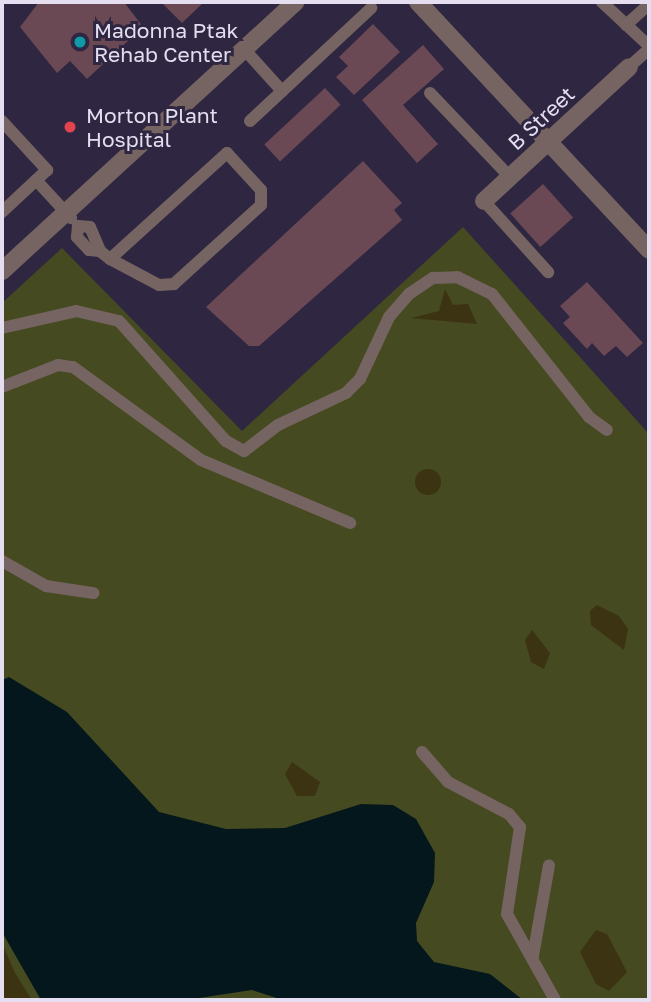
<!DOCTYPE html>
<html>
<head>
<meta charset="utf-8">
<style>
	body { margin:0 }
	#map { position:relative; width:651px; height:1002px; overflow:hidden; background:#2f2641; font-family:"Golos Text",sans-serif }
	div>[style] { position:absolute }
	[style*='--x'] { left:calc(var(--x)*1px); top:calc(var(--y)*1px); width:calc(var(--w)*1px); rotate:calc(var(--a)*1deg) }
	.green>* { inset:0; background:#464a20 }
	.sand>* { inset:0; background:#3b3312 }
	.round { border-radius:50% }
	.water>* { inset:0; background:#04171c }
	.building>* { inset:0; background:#6b4954; transform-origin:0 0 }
	.service>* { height:12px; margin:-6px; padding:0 6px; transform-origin:6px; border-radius:6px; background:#756461 }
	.minor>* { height:18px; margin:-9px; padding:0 9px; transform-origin:9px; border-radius:9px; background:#756461 }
	.tertiary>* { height:18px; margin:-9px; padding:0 9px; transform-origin:9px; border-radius:9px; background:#756461 }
	.dots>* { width:19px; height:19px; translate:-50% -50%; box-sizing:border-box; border:4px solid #2f2641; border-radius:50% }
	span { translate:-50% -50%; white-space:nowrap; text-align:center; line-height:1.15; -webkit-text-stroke:6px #2f2641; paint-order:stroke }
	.poi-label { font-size:21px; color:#e4def0 }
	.left { translate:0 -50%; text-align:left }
	.street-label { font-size:21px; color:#e4def0 }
	.frame { position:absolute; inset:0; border:4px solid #e4def0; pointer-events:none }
</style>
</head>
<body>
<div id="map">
	<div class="green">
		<div style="clip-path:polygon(463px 227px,649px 434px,649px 1000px,2px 1000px,2px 303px,62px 248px,242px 431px)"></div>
	</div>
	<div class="sand">
		<div style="clip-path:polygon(445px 289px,453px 305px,468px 304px,477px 324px,411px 318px,439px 311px)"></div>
		<div class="round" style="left:415px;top:469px;width:26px;height:26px"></div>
		<div style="clip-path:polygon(597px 605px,619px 616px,628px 629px,624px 650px,591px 625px,590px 611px)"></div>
		<div style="clip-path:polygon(532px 630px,550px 653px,544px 669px,531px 662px,525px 640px)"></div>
		<div style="clip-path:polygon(292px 762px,320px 782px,315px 796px,297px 796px,285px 774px)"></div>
		<div style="clip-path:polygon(596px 930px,607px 934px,627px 972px,609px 991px,596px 984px,580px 952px)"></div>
		<div style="clip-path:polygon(2px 943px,15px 973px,32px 1000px,2px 1000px)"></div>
	</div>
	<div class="water">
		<div style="clip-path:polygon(9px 677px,67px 712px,159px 812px,226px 829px,285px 828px,361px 804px,393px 805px,416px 819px,435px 853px,434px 882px,416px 923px,417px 941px,434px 962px,490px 974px,523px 1000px,283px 1000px,252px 990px,186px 1000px,41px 1000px,2px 932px,2px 680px)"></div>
	</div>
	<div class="building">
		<div style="clip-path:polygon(39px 2px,124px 2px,143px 27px,87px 79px,70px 61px,57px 73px,20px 27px)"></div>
		<div style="clip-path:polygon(161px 2px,204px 2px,182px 23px)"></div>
		<div style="clip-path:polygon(373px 24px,400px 52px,354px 95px,336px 77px,348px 66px,339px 57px)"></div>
		<div style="clip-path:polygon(423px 45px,444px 69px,403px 105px,438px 144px,417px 163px,362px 100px)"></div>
		<div style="left:325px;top:88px;width:23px;height:83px;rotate:47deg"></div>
		<div style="clip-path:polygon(363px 161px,402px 203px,394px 210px,402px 220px,259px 346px,249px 346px,206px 307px)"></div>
		<div style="left:543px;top:184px;width:45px;height:44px;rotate:48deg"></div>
		<div style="clip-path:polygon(587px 282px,643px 343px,627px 357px,616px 346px,604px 356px,592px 343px,587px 349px,563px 323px,570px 317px,560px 306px)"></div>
	</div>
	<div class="service">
		<div style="--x:602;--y:2;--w:64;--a:43.1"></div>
		<div style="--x:626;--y:25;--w:31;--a:-42"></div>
		<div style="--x:244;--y:49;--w:57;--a:47.9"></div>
		<div style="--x:629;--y:67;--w:27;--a:-42"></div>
		<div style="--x:430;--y:93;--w:116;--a:46.4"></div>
		<div style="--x:2;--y:121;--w:67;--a:47.4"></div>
		<div style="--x:47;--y:170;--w:62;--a:137"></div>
		<div style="--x:250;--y:121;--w:166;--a:-43"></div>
		<div style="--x:36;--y:180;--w:52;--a:47.4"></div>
		<div style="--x:484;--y:201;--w:96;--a:48"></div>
		<div style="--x:78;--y:226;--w:12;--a:5"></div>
		<div style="--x:90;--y:227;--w:26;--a:67"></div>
		<div style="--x:100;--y:251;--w:11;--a:-175"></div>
		<div style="--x:89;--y:250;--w:18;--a:-133"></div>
		<div style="--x:77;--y:237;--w:11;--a:-85"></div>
		<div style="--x:100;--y:251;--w:13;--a:39"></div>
		<div style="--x:110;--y:259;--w:158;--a:-42.2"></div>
		<div style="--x:227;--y:153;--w:50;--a:47.4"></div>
		<div style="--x:261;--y:190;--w:15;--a:90"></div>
		<div style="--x:261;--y:205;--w:118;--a:137.8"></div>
		<div style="--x:174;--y:284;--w:15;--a:176"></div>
		<div style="--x:159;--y:285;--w:55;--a:-152"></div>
		<div style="--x:2;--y:328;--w:76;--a:-12.9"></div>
		<div style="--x:76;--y:311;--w:44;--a:13.1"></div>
		<div style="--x:119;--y:321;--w:161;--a:48.3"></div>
		<div style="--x:226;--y:441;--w:21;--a:29"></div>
		<div style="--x:244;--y:451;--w:43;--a:-37.4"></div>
		<div style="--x:278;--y:425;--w:75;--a:-25.2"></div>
		<div style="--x:346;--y:393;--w:20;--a:-45"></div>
		<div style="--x:360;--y:379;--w:68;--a:-64.9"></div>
		<div style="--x:389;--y:317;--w:30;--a:-49"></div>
		<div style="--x:409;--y:294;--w:29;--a:-34"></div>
		<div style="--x:433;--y:278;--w:24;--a:-2"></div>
		<div style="--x:457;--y:277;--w:39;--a:26"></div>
		<div style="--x:492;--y:294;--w:157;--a:51.7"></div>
		<div style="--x:589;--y:417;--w:22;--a:36"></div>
		<div style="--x:2;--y:387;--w:60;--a:-21.4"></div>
		<div style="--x:58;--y:365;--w:15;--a:8"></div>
		<div style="--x:73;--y:367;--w:158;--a:36"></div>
		<div style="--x:201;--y:460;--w:162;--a:22.9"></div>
		<div style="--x:2;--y:561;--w:51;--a:29.6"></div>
		<div style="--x:46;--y:586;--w:48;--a:8.5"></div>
		<div style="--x:422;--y:752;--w:40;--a:49"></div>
		<div style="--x:448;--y:782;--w:69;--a:27.7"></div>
		<div style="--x:509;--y:814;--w:17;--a:50"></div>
		<div style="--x:520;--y:827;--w:88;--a:98.5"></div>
		<div style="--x:507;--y:914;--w:98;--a:60.8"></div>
		<div style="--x:533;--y:956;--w:92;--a:-80"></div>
	</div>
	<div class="minor">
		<div style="--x:484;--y:201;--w:197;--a:-42.7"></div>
		<div style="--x:2;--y:271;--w:398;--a:-42.5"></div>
	</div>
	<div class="tertiary">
		<div style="--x:418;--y:2;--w:339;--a:47"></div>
	</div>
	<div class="dots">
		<div style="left:80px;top:42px;background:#0f9aa8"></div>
		<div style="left:70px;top:127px;background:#e0444e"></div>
	</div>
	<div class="poi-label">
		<span class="left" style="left:94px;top:42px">Madonna Ptak<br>Rehab Center</span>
		<span class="left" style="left:86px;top:127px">Morton Plant<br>Hospital</span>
	</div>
	<div class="street-label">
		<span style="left:541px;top:118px;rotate:-43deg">B Street</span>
	</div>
	<div class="frame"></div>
</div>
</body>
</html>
